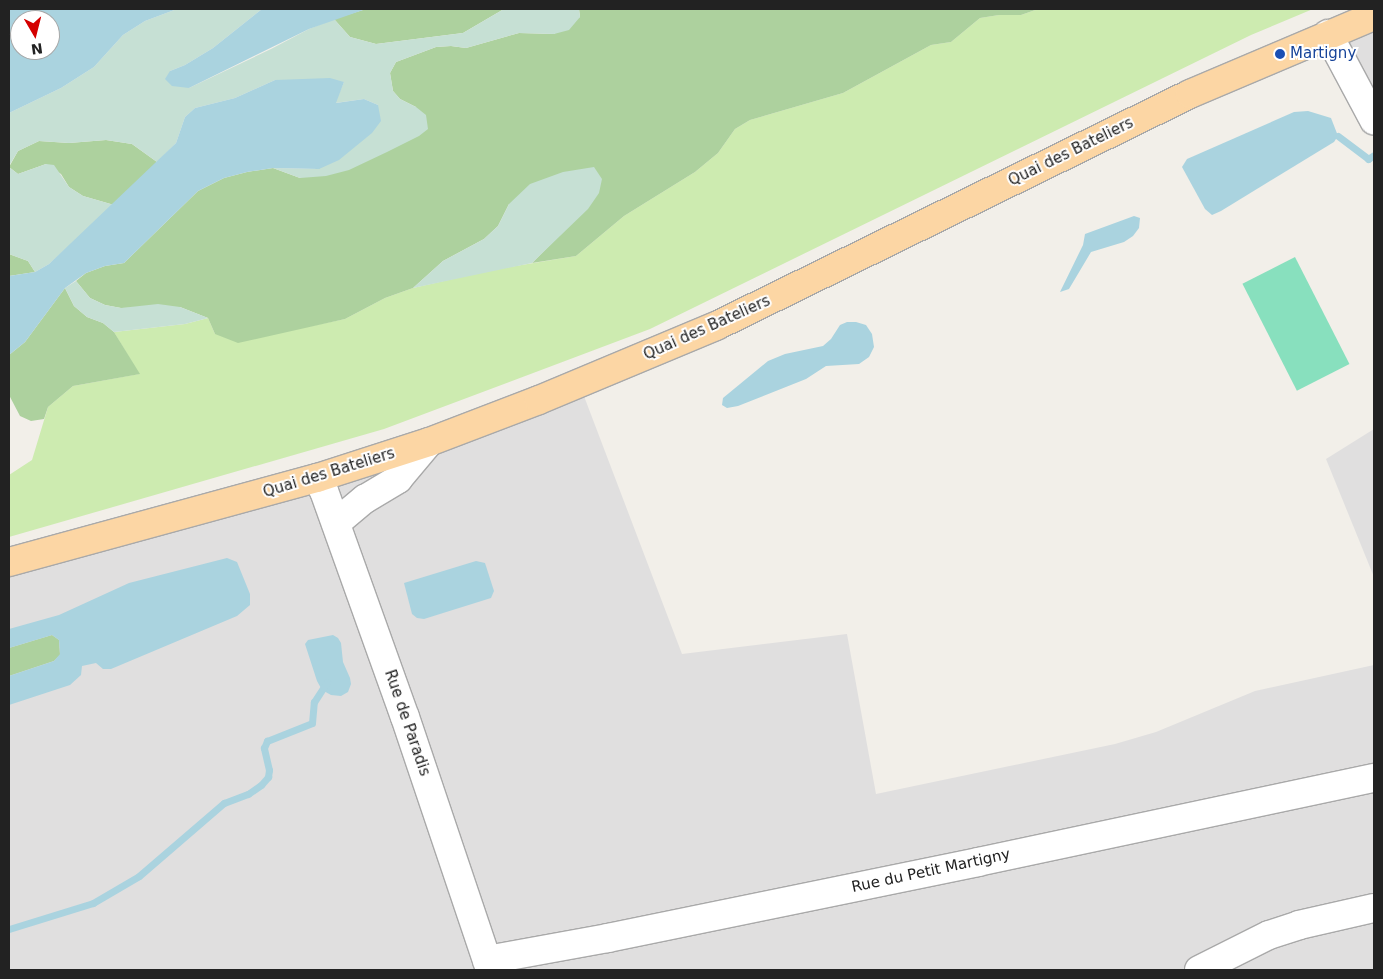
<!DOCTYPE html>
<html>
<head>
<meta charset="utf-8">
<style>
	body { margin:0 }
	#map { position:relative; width:1383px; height:979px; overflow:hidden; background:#f2efe9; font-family:"DejaVu Sans",sans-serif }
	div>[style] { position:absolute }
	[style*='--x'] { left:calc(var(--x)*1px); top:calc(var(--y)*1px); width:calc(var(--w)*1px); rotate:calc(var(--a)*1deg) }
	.residential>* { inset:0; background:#e0dfdf }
	.grass>* { inset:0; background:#cdebb0 }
	.forest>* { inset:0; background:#add19e }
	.wetland>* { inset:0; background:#c6e0d4 }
	.pitch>* { inset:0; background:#88e0be; transform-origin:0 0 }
	.water>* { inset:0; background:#aad3df }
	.stream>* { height:7px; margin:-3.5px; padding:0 3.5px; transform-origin:3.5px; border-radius:3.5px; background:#aad3df }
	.roads { filter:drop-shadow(1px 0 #a9a9a9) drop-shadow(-1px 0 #a9a9a9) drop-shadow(0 1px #a9a9a9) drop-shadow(0 -1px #a9a9a9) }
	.minor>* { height:28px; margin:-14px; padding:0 14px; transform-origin:14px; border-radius:14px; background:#fff }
	.major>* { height:28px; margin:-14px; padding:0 14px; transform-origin:14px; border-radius:14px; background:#fcd6a4 }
	.dots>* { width:14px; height:14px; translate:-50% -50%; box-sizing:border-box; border:2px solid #fff; border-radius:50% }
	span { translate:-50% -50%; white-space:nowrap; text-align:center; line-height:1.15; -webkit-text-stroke:4px #fff; paint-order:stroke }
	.transit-label { font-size:15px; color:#164399 }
	.left { translate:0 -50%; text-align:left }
	.street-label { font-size:15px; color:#222 }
	.frame { position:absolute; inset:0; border:10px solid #222; pointer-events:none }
	.north { position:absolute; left:10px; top:10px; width:50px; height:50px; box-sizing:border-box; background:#fff; border:1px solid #a7a7a7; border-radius:50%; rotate:172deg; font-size:14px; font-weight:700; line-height:20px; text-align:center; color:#222 }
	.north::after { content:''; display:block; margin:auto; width:18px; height:22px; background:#d40000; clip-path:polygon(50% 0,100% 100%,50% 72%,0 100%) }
</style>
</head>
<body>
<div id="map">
	<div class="residential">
		<div style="clip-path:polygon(1374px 16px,1374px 115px,1328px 34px)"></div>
		<div style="clip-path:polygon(579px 383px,682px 654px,847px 634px,876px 794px,1115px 744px,1156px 732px,1255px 691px,1374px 665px,1374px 970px,9px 970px,9px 560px)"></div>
		<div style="clip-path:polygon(1374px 429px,1374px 577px,1326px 459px)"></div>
	</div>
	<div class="grass">
		<div style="clip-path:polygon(1038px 9px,1313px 9px,1251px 35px,650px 329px,384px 429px,9px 537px,9px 475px,32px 460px,48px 407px,73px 386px,139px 374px,114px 332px,185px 324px,208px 318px,215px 334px,292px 330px,345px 319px,385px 298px,413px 288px,492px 270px,576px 256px,624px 216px,695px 172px,718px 153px,735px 129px,750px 120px,843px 93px,931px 45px,951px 42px,980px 18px,999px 15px,1021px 15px)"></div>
	</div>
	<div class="forest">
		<div style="clip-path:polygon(366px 9px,504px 9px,463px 33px,376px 44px,350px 37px,334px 19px)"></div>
		<div style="clip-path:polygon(579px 9px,1038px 9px,1021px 15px,999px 15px,980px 18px,951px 42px,931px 45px,843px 93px,750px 120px,735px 129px,718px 153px,695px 172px,624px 216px,576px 256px,532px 263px,567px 228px,509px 204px,498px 226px,484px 239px,443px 261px,413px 288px,385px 298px,345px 319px,238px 343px,215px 334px,208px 318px,180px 307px,121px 308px,105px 305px,90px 298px,76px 281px,86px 273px,105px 266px,124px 263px,198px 191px,224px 178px,247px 172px,273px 168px,300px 178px,416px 107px,400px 99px,393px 91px,390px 73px,396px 62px,436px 47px,451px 46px,466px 48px,519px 33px,554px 34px,580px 17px)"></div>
		<div style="clip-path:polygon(106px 140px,132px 144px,157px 162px,114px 205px,83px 196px,69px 187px,61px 174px,46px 164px,18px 174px,9px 167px,18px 151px,39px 141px,69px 143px)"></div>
		<div style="clip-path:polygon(9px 254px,28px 261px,35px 272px,9px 276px)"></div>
		<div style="clip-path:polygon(65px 288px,74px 306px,87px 317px,103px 323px,114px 332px,140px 374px,73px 386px,48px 407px,44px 419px,31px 421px,20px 416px,9px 395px,9px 355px,25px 342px)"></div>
		<div style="clip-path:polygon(52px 635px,59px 640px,60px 655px,54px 661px,9px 676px,9px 648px)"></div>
	</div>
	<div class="wetland">
		<div style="clip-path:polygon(177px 9px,262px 9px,213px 48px,185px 65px,170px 71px,189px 88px,271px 49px,309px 29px,334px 19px,350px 37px,376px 44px,463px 33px,504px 9px,579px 9px,580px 17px,569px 30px,554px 34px,519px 33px,466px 48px,451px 46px,436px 47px,396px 62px,390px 73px,393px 91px,400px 99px,416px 107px,426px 115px,428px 129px,419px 136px,387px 152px,349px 170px,326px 176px,300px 178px,273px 168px,319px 169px,378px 105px,364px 99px,335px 103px,344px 82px,275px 80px,235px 98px,195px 108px,185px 117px,176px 143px,157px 162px,132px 144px,106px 140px,69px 143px,39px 141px,18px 151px,9px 166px,9px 113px,61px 88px,94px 67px,123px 35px,145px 21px)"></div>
		<div style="clip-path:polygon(46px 164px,54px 165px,69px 187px,83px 196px,114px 205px,49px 264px,35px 272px,28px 261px,9px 254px,9px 167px,18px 174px)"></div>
		<div style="clip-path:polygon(594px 167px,602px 179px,599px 193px,588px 209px,532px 263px,413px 288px,443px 261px,484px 239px,498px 226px,509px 204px,530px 184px,563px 172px)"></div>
		<div style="clip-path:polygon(76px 281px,90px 298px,105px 305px,121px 308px,158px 304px,180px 307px,208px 318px,185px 324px,114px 332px,103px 323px,87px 317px,74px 306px,65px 288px)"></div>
	</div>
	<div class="pitch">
		<div style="left:1295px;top:257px;width:120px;height:59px;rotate:63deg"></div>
	</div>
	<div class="water">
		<div style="clip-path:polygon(evenodd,9px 9px,177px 9px,145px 21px,123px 35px,94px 67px,61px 88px,9px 113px,9px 9px,20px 20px,50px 20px,50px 50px,20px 50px,20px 20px)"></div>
		<div style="clip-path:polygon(262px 9px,366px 9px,309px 29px,189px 88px,172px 86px,165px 79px,170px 71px,185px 65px,213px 48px)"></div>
		<div style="clip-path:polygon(330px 78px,344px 82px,336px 103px,364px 99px,378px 105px,381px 121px,372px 133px,339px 160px,319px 169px,273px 168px,247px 172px,224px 178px,198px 191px,124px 263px,105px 266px,86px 273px,65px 288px,25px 342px,9px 355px,9px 276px,35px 272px,49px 264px,176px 143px,185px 117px,195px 108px,235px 98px,275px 80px)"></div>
		<div style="clip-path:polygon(1308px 111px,1331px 118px,1338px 136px,1334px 142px,1221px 211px,1212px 215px,1205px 209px,1182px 167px,1187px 159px,1294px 112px)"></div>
		<div style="clip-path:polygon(1134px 216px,1140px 218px,1139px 228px,1133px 236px,1124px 242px,1091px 252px,1069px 289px,1060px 292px,1083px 245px,1085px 234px)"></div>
		<div style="clip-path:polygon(847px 322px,856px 322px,866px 325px,872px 334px,874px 347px,869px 357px,859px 364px,826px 366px,806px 379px,738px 406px,727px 408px,722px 405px,723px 398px,768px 361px,785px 354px,823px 346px,831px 339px,840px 325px)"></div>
		<div style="clip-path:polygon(227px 558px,237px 562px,250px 594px,250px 605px,237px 616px,111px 669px,103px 669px,96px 663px,82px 666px,81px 675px,70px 685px,9px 705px,9px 676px,54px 661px,60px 654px,59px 640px,52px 635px,9px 648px,9px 629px,59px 615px,129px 583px)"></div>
		<div style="clip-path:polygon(476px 561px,485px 563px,494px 591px,491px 598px,424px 619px,417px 618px,412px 614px,404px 583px)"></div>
		<div style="clip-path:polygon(333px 635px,338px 638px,341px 643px,343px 662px,350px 678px,351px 684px,348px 692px,341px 696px,331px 695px,322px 690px,317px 681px,305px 644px,308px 640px)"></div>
	</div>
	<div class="stream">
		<div style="--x:1338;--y:136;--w:38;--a:37"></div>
		<div style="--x:1368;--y:159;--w:7;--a:-34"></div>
		<div style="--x:9;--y:929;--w:88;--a:-17.2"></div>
		<div style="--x:93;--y:903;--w:53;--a:-30.4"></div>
		<div style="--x:139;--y:876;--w:112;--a:-40.7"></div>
		<div style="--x:224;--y:803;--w:26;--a:-21"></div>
		<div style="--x:248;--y:794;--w:16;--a:-35"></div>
		<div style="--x:261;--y:785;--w:11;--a:-49"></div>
		<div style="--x:268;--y:777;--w:7;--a:-82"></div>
		<div style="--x:269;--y:770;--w:23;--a:-103"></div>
		<div style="--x:264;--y:748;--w:8;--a:-67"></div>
		<div style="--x:267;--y:741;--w:48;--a:-21.8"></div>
		<div style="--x:312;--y:723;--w:21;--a:-85"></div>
		<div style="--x:314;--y:702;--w:24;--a:-57"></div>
	</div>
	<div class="roads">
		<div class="minor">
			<div style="--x:1328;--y:34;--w:98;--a:61.9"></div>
			<div style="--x:317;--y:478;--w:15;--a:62"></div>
			<div style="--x:324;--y:491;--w:240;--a:70.3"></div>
			<div style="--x:405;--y:717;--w:267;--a:71.4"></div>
			<div style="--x:336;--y:523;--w:38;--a:-40"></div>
			<div style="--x:365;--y:499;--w:39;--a:-31"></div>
			<div style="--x:398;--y:479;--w:48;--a:-50"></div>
			<div style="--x:487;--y:960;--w:123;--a:-10.3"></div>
			<div style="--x:608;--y:938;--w:378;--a:-11.6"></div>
			<div style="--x:978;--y:862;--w:405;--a:-12"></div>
			<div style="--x:1199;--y:970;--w:78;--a:-26.6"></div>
			<div style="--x:1269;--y:935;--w:32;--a:-18"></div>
			<div style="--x:1299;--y:925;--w:77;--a:-12.8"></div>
		</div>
		<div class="major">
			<div style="--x:9;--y:562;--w:319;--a:-15.3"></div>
			<div style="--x:317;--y:478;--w:118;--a:-17.8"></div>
			<div style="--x:429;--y:442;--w:118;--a:-20.9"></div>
			<div style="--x:539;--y:400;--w:192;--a:-22.7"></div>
			<div style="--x:716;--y:326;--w:528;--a:-26.08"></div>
			<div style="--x:1190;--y:94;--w:200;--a:-23"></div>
		</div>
	</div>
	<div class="dots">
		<div style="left:1280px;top:54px;background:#1a4fb4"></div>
	</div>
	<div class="transit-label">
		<span class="left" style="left:1290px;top:54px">Martigny</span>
	</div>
	<div class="street-label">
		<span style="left:1071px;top:152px;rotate:-26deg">Quai des Bateliers</span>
		<span style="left:707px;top:328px;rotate:-24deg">Quai des Bateliers</span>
		<span style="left:329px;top:473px;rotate:-17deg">Quai des Bateliers</span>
		<span style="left:407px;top:723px;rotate:71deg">Rue de Paradis</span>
		<span style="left:931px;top:871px;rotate:-12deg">Rue du Petit Martigny</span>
	</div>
	<div class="frame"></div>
	<div class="north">N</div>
</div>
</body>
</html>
